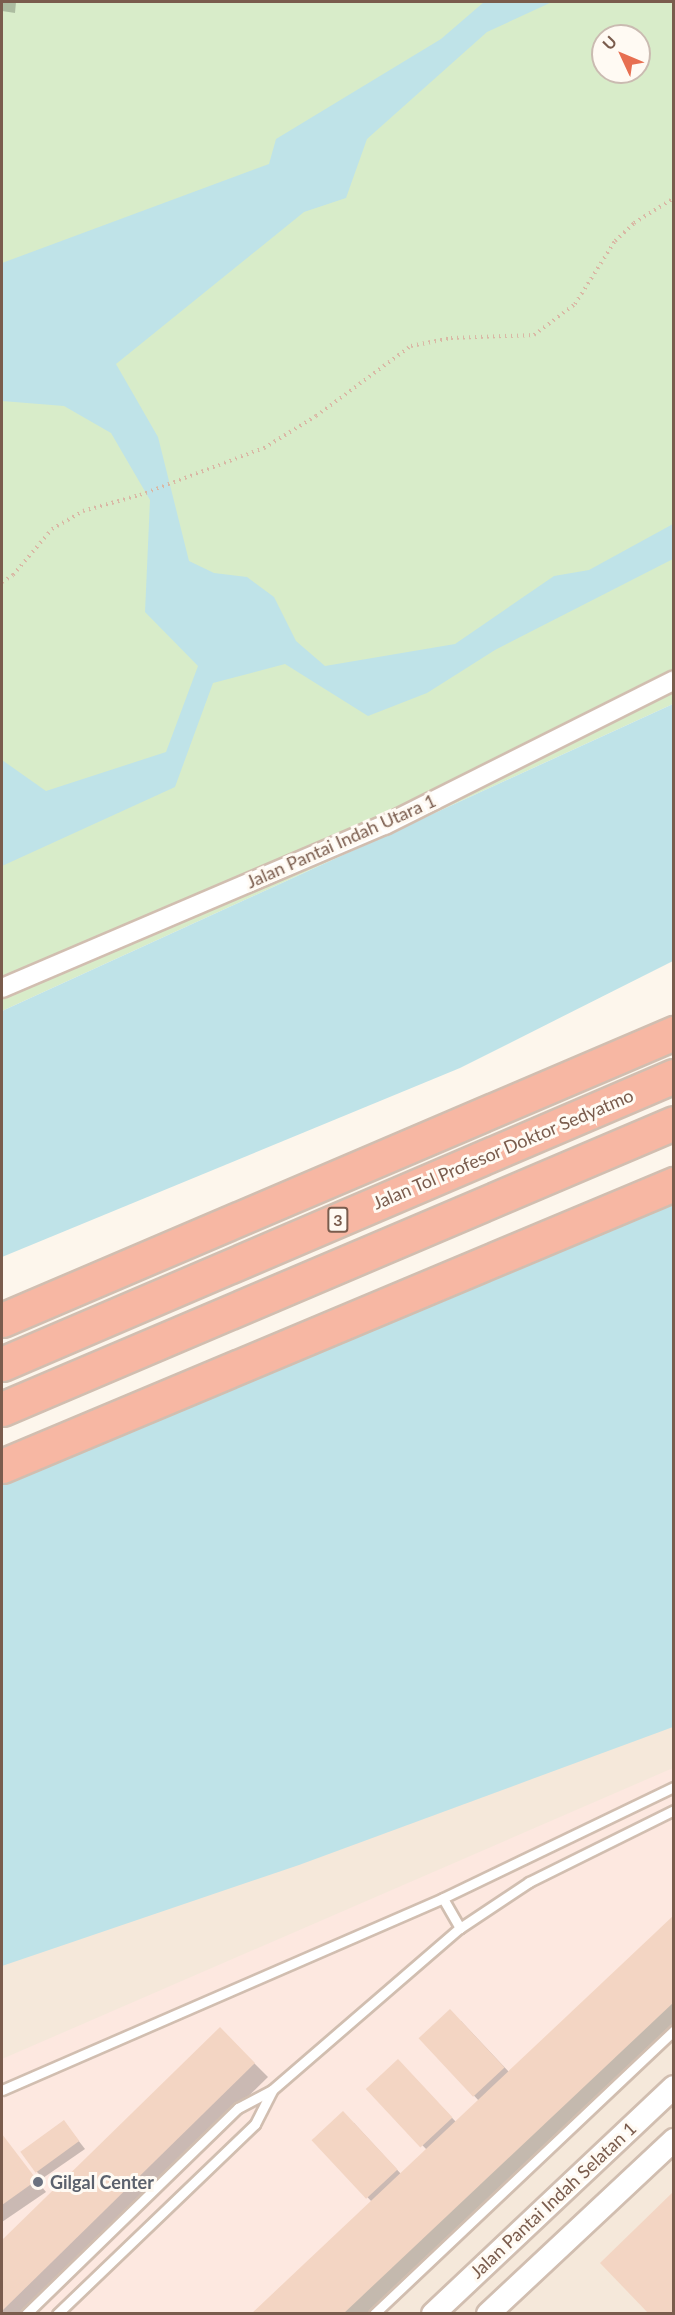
<!DOCTYPE html>
<html>
<head>
<meta charset="utf-8">
<style>
	body { margin:0 }
	#map { position:relative; width:675px; height:2315px; overflow:hidden; background:#fdf6ec; font-family:Lato,sans-serif }
	div>[style] { position:absolute }
	[style*='--x'] { left:calc(var(--x)*1px); top:calc(var(--y)*1px); width:calc(var(--w)*1px); rotate:calc(var(--a)*1deg) }
	.residential>* { inset:0; background:#f5e8da }
	.commercial>* { inset:0; background:#fde8e0 }
	.green>* { inset:0; background:#d8ecc9 }
	.water>* { inset:0; background:#bfe3e8 }
	.shadow>* { inset:0; background:#0003 }
	.building>* { inset:0; background:#f3d5c3; transform-origin:0 0 }
	.path>* { height:4px; margin-top:-2px; transform-origin:0; background:repeating-linear-gradient(90deg,#d9b8a5 0 1.5px,transparent 0 6px) }
	.roads { filter:drop-shadow(2px 0 #d1beb0) drop-shadow(-2px 0 #d1beb0) drop-shadow(0 2px #d1beb0) drop-shadow(0 -2px #d1beb0) }
	.service>* { height:9px; margin:-4.5px; padding:0 4.5px; transform-origin:4.5px; border-radius:4.5px; background:#fff }
	.minor>* { height:18px; margin:-9px; padding:0 9px; transform-origin:9px; border-radius:9px; background:#fff }
	.tertiary>* { height:22px; margin:-11px; padding:0 11px; transform-origin:11px; border-radius:11px; background:#fff }
	.motorway>* { height:33px; margin:-16.5px; padding:0 16.5px; transform-origin:16.5px; border-radius:16.5px; background:#f7b7a3 }
	.dots>* { width:16px; height:16px; translate:-50% -50%; box-sizing:border-box; border:3px solid #fffaf3; border-radius:50% }
	span { translate:-50% -50%; white-space:nowrap; text-align:center; line-height:1.15; -webkit-text-stroke:6px #fffaf3; paint-order:stroke }
	.shield-label span { padding:2px 4px; background:#fffaf3; border:2px solid; border-radius:4px; -webkit-text-stroke-width:0 }
	.shield-label { font-size:16px; color:#7a5c4d; font-weight:700 }
	.street-label { font-size:18px; color:#7a5c4d }
	.worship-label { font-size:18px; color:#5b616d; font-weight:700 }
	.left { translate:0 -50%; text-align:left }
	.frame { position:absolute; inset:0; border:3px solid #7a5c4d; pointer-events:none }
	.north { position:absolute; left:591px; top:24px; width:60px; height:60px; box-sizing:border-box; background:#fffaf3; border:2px solid #cabbb1; border-radius:50%; rotate:314deg; font-size:16px; font-weight:700; line-height:24px; text-align:center; color:#7a5c4d }
	.north::after { content:''; display:block; margin:auto; width:21px; height:27px; background:#e76f51; clip-path:polygon(50% 0,100% 100%,50% 72%,0 100%) }
</style>
</head>
<body>
<div id="map">
	<div class="residential">
		<div style="clip-path:polygon(673px 1496px,673px 2313px,2px 2313px,2px 1790px)"></div>
	</div>
	<div class="commercial">
		<div style="clip-path:polygon(673px 1768px,673px 1930px,266px 2313px,2px 2313px,2px 2059px)"></div>
	</div>
	<div class="green">
		<div style="clip-path:polygon(evenodd,2px 2px,674px 2px,673px 704px,2px 1011px,2px 2px,603px 36px,639px 36px,639px 72px,603px 72px,603px 36px)"></div>
	</div>
	<div class="water">
		<div style="clip-path:polygon(484px 2px,552px 2px,487px 32px,367px 139px,346px 198px,304px 212px,116px 364px,158px 437px,189px 561px,214px 573px,247px 577px,274px 597px,296px 641px,325px 666px,455px 644px,554px 576px,589px 570px,673px 524px,673px 559px,495px 650px,427px 693px,368px 716px,285px 664px,213px 683px,175px 787px,2px 866px,2px 760px,46px 791px,166px 752px,198px 666px,145px 612px,150px 500px,111px 433px,64px 406px,2px 401px,2px 263px,269px 164px,276px 139px,441px 39px)"></div>
		<div style="clip-path:polygon(673px 704px,673px 961px,460px 1068px,2px 1257px,2px 1011px)"></div>
		<div style="clip-path:polygon(673px 1189px,673px 1727px,299px 1865px,2px 1966px,2px 1475px)"></div>
	</div>
	<div class="shadow">
		<div style="clip-path:polygon(2px 2px,16px 2px,15px 13px,2px 11px)"></div>
		<div style="clip-path:polygon(674px 1917px,674px 2028px,371px 2314px,254px 2314px,372px 2202px,314px 2141px,354px 2123px,401px 2174px,427px 2150px,368px 2089px,408px 2071px,456px 2122px,479px 2101px,421px 2039px,461px 2021px,509px 2072px)"></div>
		<div style="clip-path:polygon(220px 2029px,268px 2077px,27px 2314px,2px 2314px,2px 2243px)"></div>
		<div style="clip-path:polygon(64px 2122px,85px 2149px,43px 2178px,36px 2171px)"></div>
		<div style="clip-path:polygon(2px 2138px,46px 2192px,2px 2222px)"></div>
	</div>
	<div class="building">
		<div style="clip-path:polygon(674px 1915px,674px 2002px,343px 2314px,251px 2314px)"></div>
		<div style="left:450px;top:2009px;width:80px;height:43px;rotate:47deg"></div>
		<div style="clip-path:polygon(220px 2027px,255px 2063px,2px 2311px,2px 2240px)"></div>
		<div style="left:398px;top:2059px;width:80px;height:44px;rotate:47deg"></div>
		<div style="left:343px;top:2111px;width:80px;height:43px;rotate:47deg"></div>
		<div style="left:64px;top:2120px;width:26px;height:54px;rotate:54deg"></div>
		<div style="clip-path:polygon(2px 2134px,37px 2180px,2px 2205px)"></div>
		<div style="clip-path:polygon(674px 2191px,674px 2314px,649px 2314px,600px 2263px)"></div>
	</div>
	<div class="path">
		<div style="--x:2;--y:582;--w:13;--a:-32"></div>
		<div style="--x:13;--y:575;--w:60;--a:-49.7"></div>
		<div style="--x:52;--y:529;--w:36;--a:-30"></div>
		<div style="--x:83;--y:511;--w:59;--a:-15.7"></div>
		<div style="--x:140;--y:495;--w:133;--a:-20.8"></div>
		<div style="--x:264;--y:448;--w:61;--a:-31.6"></div>
		<div style="--x:316;--y:416;--w:118;--a:-36.4"></div>
		<div style="--x:411;--y:346;--w:41;--a:-11.3"></div>
		<div style="--x:451;--y:338;--w:83;--a:-2.1"></div>
		<div style="--x:534;--y:335;--w:51;--a:-37.1"></div>
		<div style="--x:575;--y:304;--w:75;--a:-57.6"></div>
		<div style="--x:615;--y:241;--w:26;--a:-43"></div>
		<div style="--x:634;--y:223;--w:47;--a:-32"></div>
	</div>
	<div class="roads">
		<div class="service">
			<div style="--x:460;--y:1928;--w:83;--a:-33.7"></div>
			<div style="--x:529;--y:1882;--w:162;--a:-26.4"></div>
			<div style="--x:2;--y:2090;--w:481;--a:-23.5"></div>
			<div style="--x:443;--y:1898;--w:256;--a:-25.7"></div>
			<div style="--x:26;--y:2314;--w:296;--a:-44.2"></div>
			<div style="--x:238;--y:2108;--w:38;--a:-28"></div>
			<div style="--x:272;--y:2090;--w:248;--a:-40.8"></div>
			<div style="--x:460;--y:1928;--w:34;--a:-120"></div>
			<div style="--x:57;--y:2314;--w:274;--a:-43.8"></div>
			<div style="--x:255;--y:2124;--w:38;--a:-63"></div>
			<div style="--x:374;--y:2314;--w:413;--a:-43.4"></div>
		</div>
		<div class="minor">
			<div style="--x:2;--y:988;--w:416;--a:-23.1"></div>
			<div style="--x:385;--y:825;--w:323;--a:-26.6"></div>
		</div>
		<div class="tertiary">
			<div style="--x:433;--y:2314;--w:331;--a:-43.3"></div>
			<div style="--x:488;--y:2314;--w:255;--a:-43.1"></div>
		</div>
		<div class="motorway">
			<div style="--x:2;--y:1320;--w:731;--a:-23.13"></div>
			<div style="--x:2;--y:1364;--w:731;--a:-23.2"></div>
			<div style="--x:2;--y:1409;--w:730;--a:-23.05"></div>
			<div style="--x:2;--y:1466;--w:729;--a:-22.77"></div>
		</div>
	</div>
	<div class="dots">
		<div style="left:38px;top:2182px;background:#6b7280"></div>
	</div>
	<div class="shield-label">
		<span style="left:338px;top:1220px">3</span>
	</div>
	<div class="street-label">
		<span style="left:341px;top:841px;rotate:-24deg">Jalan Pantai Indah Utara 1</span>
		<span style="left:503px;top:1149px;rotate:-23deg">Jalan Tol Profesor Doktor Sedyatmo</span>
		<span style="left:553px;top:2200px;rotate:-43deg">Jalan Pantai Indah Selatan 1</span>
	</div>
	<div class="worship-label">
		<span class="left" style="left:50px;top:2182px">Gilgal Center</span>
	</div>
	<div class="frame"></div>
	<div class="north">U</div>
</div>
</body>
</html>
